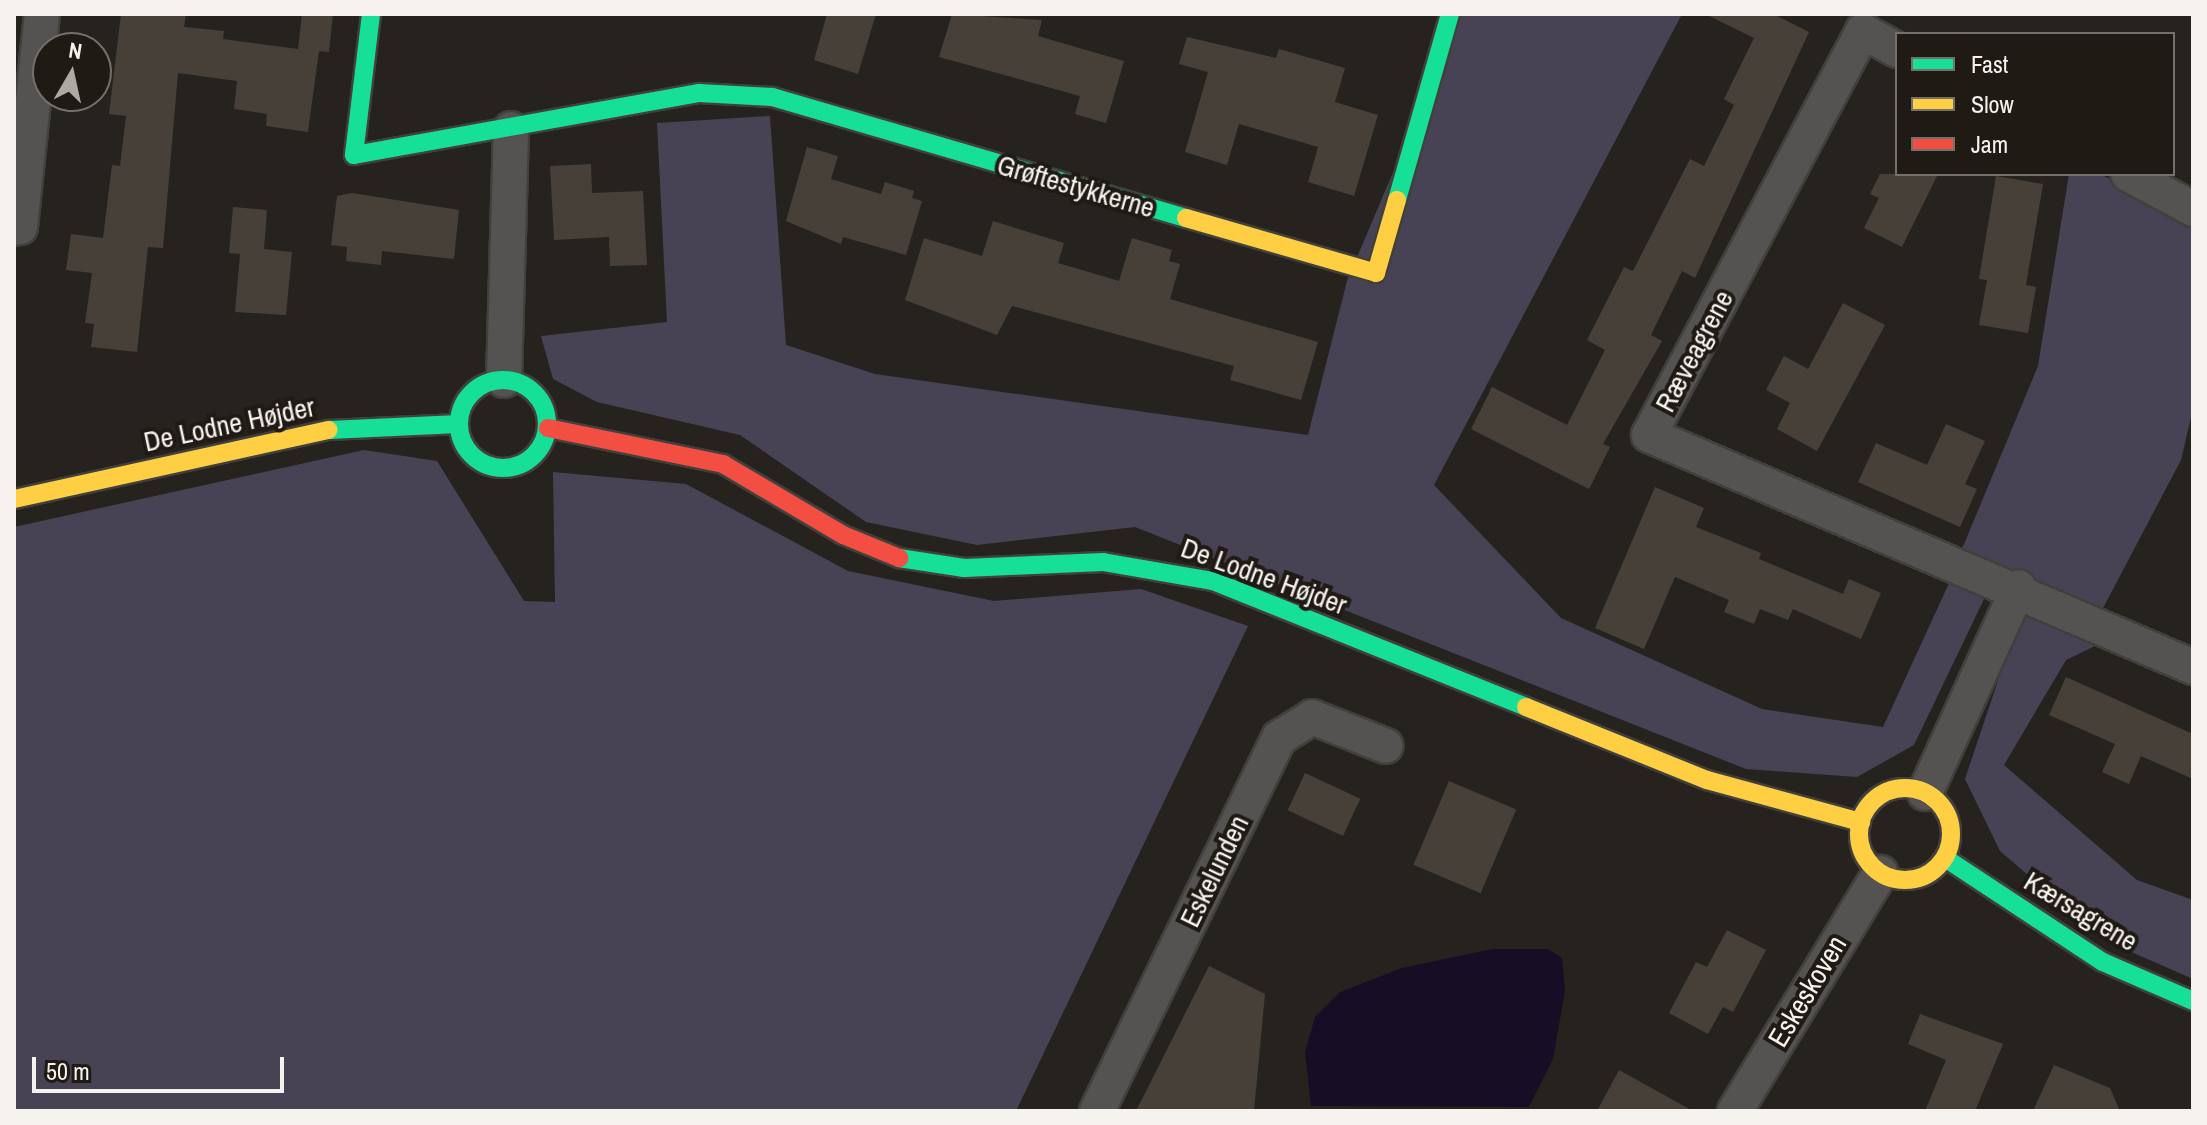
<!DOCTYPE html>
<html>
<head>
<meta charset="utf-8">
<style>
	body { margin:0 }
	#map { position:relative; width:2207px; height:1125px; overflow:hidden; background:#26231f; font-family:"Archivo Narrow",sans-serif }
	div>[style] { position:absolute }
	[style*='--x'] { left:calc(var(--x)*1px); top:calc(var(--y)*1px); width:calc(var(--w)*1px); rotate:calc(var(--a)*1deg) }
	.green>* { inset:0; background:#474354 }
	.water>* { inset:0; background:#170e26 }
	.building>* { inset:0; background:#464039; transform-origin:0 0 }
	.roads { filter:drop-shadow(2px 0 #42403d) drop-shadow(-2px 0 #42403d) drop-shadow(0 2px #42403d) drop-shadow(0 -2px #42403d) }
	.street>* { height:34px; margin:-17px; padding:0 17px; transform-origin:17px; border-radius:17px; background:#555351 }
	.fast>* { height:18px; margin:-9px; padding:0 9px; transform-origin:9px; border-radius:9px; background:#16e098 }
	.fast>.ring { margin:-9px; padding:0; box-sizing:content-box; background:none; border:18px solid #16e098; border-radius:50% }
	.slow>* { height:18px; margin:-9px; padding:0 9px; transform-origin:9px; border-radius:9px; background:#ffcf43 }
	.slow>.ring { margin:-9px; padding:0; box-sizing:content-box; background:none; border:18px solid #ffcf43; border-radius:50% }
	.jam>* { height:18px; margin:-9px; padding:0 9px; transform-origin:9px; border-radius:9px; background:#f24e42 }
	span { translate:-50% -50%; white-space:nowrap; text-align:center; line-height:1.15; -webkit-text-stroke:8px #1f1a13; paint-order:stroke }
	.street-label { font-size:28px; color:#f6f2ed }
	.frame { position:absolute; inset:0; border:16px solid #f6f2ed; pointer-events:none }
	.legend { position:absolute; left:1895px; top:32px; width:280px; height:144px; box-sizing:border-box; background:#1f1a13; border:2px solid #75706a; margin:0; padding:10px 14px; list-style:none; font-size:24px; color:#f6f2ed }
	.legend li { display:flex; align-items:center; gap:16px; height:40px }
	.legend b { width:40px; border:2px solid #75706a }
	.north { position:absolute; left:32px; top:32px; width:80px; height:80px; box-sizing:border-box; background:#1f1a13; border:2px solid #75706a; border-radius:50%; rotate:9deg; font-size:22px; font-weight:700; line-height:32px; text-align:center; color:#f6f2ed }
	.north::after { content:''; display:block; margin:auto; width:28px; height:36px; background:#adaaa5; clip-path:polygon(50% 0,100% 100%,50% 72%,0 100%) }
	.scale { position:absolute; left:32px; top:1057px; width:252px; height:36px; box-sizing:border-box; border:4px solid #f6f2ed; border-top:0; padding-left:10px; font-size:24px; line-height:28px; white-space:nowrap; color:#f6f2ed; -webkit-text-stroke:6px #1f1a13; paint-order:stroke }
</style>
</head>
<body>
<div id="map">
	<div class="green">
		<div style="clip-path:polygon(1460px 14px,1682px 14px,1434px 485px,1561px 618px,1762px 709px,1883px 727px,1950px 581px,1985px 597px,1914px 745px,1857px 777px,1746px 769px,1135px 527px,977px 545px,866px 522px,740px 435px,597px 402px,553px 379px,541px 336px,667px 322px,657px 123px,770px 116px,786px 345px,875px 374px,1308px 435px,1347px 281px)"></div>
		<div style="clip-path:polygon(2069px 174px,2100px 174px,2193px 222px,2193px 409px,2181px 460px,2102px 610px,1962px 549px,2038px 366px)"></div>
		<div style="clip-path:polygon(364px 450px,437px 461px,524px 601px,555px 602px,553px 472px,686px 484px,848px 571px,994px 601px,1141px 589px,1248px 626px,1016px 1111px,14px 1111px,14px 527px)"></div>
		<div style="clip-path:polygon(2022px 609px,2099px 644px,2066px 660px,2004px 765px,2137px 880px,2193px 900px,2193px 979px,2102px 939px,2000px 851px,1965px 779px)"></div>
	</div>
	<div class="water">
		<div style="clip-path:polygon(1492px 949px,1548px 949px,1562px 958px,1565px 991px,1553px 1059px,1529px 1107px,1311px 1106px,1305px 1052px,1315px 1017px,1340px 992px,1402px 968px)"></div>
	</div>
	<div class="building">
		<div style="clip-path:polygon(121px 14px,186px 14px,184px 27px,224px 31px,223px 39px,298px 49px,302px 14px,333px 14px,329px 52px,308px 50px,319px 51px,308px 132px,266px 126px,267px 114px,234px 109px,237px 81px,178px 73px,163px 248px,148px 247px,137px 352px,91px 347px,94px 324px,85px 323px,92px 273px,66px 270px,71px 234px,103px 238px,112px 165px,120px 166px,126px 116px,109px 114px)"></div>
		<div style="clip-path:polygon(827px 14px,876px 14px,858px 74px,814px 60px)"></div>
		<div style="clip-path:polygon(952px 14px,1042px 20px,1038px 36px,1124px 61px,1106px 123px,1075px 114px,1080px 96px,939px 57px)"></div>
		<div style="clip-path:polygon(1705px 14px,1773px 14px,1809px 32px,1695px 278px,1682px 271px,1651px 335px,1662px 341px,1603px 444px,1610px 447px,1589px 489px,1471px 429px,1492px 387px,1567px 425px,1605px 350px,1587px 340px,1624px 267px,1633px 271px,1690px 159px,1704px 166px,1734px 105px,1724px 99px,1754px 38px)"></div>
		<div style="clip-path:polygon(1187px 37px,1276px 58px,1279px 49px,1345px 68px,1335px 102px,1378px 115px,1354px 196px,1308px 182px,1318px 147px,1239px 124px,1227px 165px,1185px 152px,1208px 72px,1179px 64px)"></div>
		<div style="clip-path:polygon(807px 147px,838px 156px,831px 179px,881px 194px,885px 182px,914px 191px,912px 198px,922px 201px,906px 255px,843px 237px,841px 244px,786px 221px)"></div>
		<div style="clip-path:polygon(591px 164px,592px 193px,643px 191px,647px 265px,610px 266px,609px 237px,554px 240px,550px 166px)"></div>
		<div style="clip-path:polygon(1880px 174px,1938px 174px,1902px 247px,1864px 228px,1879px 198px,1870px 194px)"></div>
		<div style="clip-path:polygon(1996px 176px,2043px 184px,2026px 285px,2036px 287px,2028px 333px,1979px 325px,1987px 280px,1979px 279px)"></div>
		<div style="clip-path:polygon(352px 193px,459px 210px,454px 259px,382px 251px,381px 265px,346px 261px,347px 247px,331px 245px,337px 196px)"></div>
		<div style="clip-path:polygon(233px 207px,267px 210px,264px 249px,292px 252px,286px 315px,235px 312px,240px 254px,229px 253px)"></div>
		<div style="clip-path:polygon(993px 221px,1064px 243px,1058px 263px,1119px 281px,1132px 238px,1172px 250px,1169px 261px,1180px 264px,1170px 299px,1318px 342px,1301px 400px,1230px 380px,1234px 366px,1012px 306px,997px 335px,905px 300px,924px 238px,982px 256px)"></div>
		<div style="clip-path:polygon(1843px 303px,1885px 325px,1817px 451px,1777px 429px,1790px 403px,1766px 390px,1784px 356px,1808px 369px)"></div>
		<div style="clip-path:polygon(1946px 424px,1985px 441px,1965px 484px,1977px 489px,1960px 527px,1858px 482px,1876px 443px,1927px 465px)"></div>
		<div style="clip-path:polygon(1655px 487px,1704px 508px,1696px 527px,1761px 553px,1759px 559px,1843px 594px,1849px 579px,1881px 593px,1861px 639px,1793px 609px,1788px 620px,1760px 609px,1754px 624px,1724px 612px,1729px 600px,1675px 577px,1644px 649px,1595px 628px)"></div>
		<div style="clip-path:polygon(2066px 677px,2193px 734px,2193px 779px,2141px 756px,2129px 784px,2102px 772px,2115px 744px,2049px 715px)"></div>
		<div style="left:1305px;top:773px;width:61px;height:41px;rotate:25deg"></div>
		<div style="left:1449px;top:781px;width:73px;height:91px;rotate:23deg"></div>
		<div style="clip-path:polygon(1727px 930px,1766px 950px,1733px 1012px,1723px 1007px,1708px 1034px,1669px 1013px,1696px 962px,1707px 967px)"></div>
		<div style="clip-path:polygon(1209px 966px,1265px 994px,1254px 1111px,1136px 1111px)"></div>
		<div style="clip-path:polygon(1920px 1014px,2003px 1044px,1975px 1111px,1925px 1111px,1946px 1060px,1908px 1044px)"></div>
		<div style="clip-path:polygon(2054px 1065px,2110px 1088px,2120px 1111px,2033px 1111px)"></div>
		<div style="clip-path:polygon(1619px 1070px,1693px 1111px,1597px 1111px)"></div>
	</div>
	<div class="roads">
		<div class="street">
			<div style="--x:1897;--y:50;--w:39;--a:-151"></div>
			<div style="--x:1863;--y:31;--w:457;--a:117.9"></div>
			<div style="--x:1649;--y:435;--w:591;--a:23.1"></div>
			<div style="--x:2128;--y:174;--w:74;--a:28.3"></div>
			<div style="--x:14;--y:228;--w:6;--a:-9"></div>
			<div style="--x:20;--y:227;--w:214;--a:-84.1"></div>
			<div style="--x:504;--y:380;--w:251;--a:-88.4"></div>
			<div style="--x:1925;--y:793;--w:226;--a:-65.5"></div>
			<div style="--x:1097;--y:1111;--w:415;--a:-64"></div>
			<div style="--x:1279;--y:738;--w:39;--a:-32"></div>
			<div style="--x:1312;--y:717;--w:79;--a:21.4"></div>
			<div style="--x:1735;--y:1111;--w:279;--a:-58.6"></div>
		</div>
		<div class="fast">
			<div style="--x:371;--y:14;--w:142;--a:96.9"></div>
			<div style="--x:354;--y:155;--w:351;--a:-10.2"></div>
			<div style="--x:699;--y:93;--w:73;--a:3.1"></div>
			<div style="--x:772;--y:97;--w:431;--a:16.3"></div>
			<div style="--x:1397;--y:200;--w:193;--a:-74.1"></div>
			<div class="ring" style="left:459px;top:380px;width:70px;height:70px"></div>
			<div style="--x:329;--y:430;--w:130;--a:-2.6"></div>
			<div style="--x:899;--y:558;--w:66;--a:8.7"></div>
			<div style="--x:964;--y:568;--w:139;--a:-2.5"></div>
			<div style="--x:1103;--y:562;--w:112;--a:9.8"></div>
			<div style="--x:1213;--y:581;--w:337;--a:21.9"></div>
			<div style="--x:1945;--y:858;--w:189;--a:33.4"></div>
			<div style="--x:2103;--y:962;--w:98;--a:23.4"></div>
		</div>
		<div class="slow">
			<div style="--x:1186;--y:218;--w:198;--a:16.1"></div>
			<div style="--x:1376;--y:273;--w:76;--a:-74"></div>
			<div style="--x:14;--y:499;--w:322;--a:-12.4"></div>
			<div style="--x:1526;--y:707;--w:195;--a:22"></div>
			<div style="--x:1707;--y:780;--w:160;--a:15.3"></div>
			<div class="ring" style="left:1859px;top:788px;width:74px;height:74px"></div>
		</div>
		<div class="jam">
			<div style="--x:548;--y:428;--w:179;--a:11.6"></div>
			<div style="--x:723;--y:464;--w:139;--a:30.6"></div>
			<div style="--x:843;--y:535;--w:61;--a:22.3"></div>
		</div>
	</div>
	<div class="street-label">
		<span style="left:1076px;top:186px;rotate:16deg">Grøftestykkerne</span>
		<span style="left:1694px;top:351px;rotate:-62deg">Ræveagrene</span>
		<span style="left:229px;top:424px;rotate:-12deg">De Lodne Højder</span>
		<span style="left:1264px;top:576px;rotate:20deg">De Lodne Højder</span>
		<span style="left:1214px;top:871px;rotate:-64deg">Eskelunden</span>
		<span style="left:2081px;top:911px;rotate:31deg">Kærsagrene</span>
		<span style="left:1807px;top:991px;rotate:-59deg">Eskeskoven</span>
	</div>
	<div class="frame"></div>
	<ul class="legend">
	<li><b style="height:10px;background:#16e098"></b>Fast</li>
	<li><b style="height:10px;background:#ffcf43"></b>Slow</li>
	<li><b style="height:10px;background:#f24e42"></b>Jam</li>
	</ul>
	<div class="north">N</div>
	<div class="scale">50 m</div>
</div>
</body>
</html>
